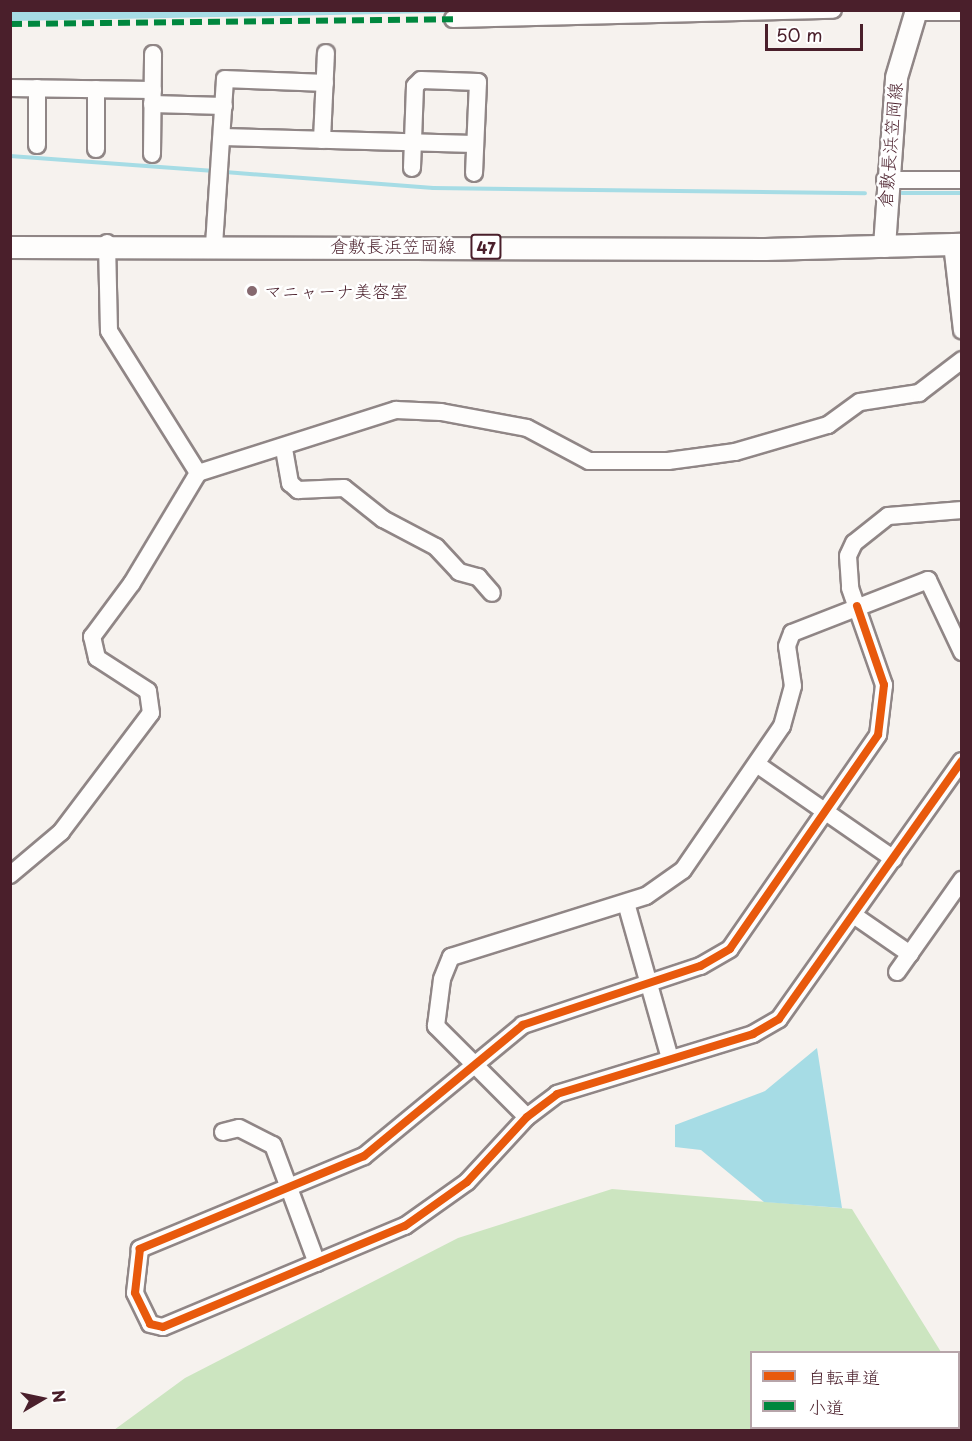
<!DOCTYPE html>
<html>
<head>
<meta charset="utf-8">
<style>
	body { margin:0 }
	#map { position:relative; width:972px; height:1441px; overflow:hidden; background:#f6f2ee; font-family:"Playpen Sans","Klee One",sans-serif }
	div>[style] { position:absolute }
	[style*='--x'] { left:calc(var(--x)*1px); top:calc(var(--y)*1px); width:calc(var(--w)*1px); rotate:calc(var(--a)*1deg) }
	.green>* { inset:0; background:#cce5c0 }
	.water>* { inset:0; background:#a6dce5 }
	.stream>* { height:4px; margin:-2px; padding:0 2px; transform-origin:2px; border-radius:2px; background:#a6dce5 }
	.roads { filter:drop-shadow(2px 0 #908686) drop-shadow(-2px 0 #908686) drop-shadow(0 2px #908686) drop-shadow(0 -2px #908686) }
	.minor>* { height:16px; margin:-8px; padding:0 8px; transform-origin:8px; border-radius:8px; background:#fefdfc }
	.major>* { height:21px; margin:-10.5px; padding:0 10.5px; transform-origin:10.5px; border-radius:10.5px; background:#fefdfc }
	.quiet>* { height:6px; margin-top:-3px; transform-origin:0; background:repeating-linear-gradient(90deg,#00873e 0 12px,transparent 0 18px) }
	.cycleway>* { height:8px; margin:-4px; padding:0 4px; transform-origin:4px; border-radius:4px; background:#e8590c }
	.dots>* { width:16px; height:16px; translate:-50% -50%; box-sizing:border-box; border:3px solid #fff; border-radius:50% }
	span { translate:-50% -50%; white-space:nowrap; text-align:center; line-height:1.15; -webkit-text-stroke:5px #fff; paint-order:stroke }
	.shield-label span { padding:2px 4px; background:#fff; border:2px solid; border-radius:4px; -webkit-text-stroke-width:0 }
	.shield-label { font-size:16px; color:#4a1f2b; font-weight:700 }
	.street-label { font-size:18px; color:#4a1f2b }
	.poi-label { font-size:18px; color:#4a1f2b }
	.left { translate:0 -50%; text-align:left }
	.frame { position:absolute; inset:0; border:12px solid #4a1f2b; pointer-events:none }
	.legend { position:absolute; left:750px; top:1351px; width:210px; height:78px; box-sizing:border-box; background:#fff; border:2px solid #b7a5aa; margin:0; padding:8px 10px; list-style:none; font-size:18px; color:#4a1f2b }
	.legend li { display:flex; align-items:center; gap:12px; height:30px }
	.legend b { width:30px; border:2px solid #b7a5aa }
	.north { position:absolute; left:12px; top:1369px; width:60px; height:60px; -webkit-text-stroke:4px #fff; paint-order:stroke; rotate:81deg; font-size:16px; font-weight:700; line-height:24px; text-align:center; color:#4a1f2b }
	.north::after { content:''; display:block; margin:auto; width:21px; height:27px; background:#4a1f2b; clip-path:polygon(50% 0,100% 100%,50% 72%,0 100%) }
	.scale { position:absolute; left:765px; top:24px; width:98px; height:27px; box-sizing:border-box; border:3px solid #4a1f2b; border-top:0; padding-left:8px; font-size:18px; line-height:21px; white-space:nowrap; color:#4a1f2b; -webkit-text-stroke:4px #fff; paint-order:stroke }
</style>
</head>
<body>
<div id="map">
	<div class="green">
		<div style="clip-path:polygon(612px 1189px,852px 1209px,941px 1352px,752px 1352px,752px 1428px,958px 1428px,959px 1382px,961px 1430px,114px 1430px,185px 1378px,458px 1238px)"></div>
	</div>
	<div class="water">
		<div style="clip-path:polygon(10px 11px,537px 11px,11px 21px)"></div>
		<div style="clip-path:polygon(817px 1048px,842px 1208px,764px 1202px,701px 1150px,675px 1147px,675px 1125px,765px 1091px)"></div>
	</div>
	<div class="stream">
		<div style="--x:10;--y:156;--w:205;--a:4.2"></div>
		<div style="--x:225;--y:172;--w:209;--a:4.4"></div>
		<div style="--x:433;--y:188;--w:432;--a:0.7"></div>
		<div style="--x:902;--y:193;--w:60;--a:0"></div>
	</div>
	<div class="roads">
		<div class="minor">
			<div style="--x:915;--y:12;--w:47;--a:0"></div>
			<div style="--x:453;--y:19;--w:380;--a:-1.4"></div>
			<div style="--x:10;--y:88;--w:143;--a:0.8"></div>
			<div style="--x:37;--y:88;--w:57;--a:90"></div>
			<div style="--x:96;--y:89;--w:60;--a:90"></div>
			<div style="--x:152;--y:104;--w:72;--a:1.6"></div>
			<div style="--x:222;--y:137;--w:253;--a:1.6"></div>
			<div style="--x:322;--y:140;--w:87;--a:-87.4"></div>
			<div style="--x:152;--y:154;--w:100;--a:-89.4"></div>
			<div style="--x:412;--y:168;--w:82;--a:-87.9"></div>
			<div style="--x:415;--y:86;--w:8;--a:-45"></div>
			<div style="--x:421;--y:80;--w:57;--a:2"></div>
			<div style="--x:478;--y:82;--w:91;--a:92.5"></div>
			<div style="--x:885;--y:180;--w:77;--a:0"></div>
			<div style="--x:107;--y:243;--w:88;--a:88.7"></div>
			<div style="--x:109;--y:331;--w:168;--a:57.9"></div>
			<div style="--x:952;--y:244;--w:87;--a:83.4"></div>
			<div style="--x:214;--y:245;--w:166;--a:-86.2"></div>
			<div style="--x:225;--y:79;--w:100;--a:2.3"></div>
			<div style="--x:284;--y:449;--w:35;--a:80"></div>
			<div style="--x:290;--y:483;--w:11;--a:41"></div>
			<div style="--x:298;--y:490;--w:46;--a:-2.5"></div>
			<div style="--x:344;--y:488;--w:50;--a:38.5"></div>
			<div style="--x:383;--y:519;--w:60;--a:27.8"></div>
			<div style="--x:436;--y:547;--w:34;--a:47"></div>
			<div style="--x:459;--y:572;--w:20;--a:15"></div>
			<div style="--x:478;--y:577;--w:21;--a:49"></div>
			<div style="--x:962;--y:510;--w:74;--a:175.4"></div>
			<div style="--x:888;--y:516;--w:43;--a:141.5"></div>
			<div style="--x:854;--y:543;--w:14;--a:115"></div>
			<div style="--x:848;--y:556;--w:32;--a:86"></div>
			<div style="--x:850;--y:588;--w:103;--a:70.7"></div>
			<div style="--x:884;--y:685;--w:50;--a:96.8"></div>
			<div style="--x:878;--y:735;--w:260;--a:124.7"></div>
			<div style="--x:730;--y:949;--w:34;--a:150"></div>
			<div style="--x:700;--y:966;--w:187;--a:161.6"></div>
			<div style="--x:523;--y:1025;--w:206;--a:140.5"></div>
			<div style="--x:364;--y:1156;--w:243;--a:157.5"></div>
			<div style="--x:140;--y:1249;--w:44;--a:96.5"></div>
			<div style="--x:135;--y:1293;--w:34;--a:64"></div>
			<div style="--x:150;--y:1324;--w:13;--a:13"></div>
			<div style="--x:163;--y:1327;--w:262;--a:-22.7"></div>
			<div style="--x:405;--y:1226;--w:76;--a:-35.4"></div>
			<div style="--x:467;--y:1182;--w:88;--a:-47.3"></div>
			<div style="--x:527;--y:1117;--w:38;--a:-37"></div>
			<div style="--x:557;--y:1094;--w:205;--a:-17"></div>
			<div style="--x:753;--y:1034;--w:30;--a:-30"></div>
			<div style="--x:779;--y:1019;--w:316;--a:-54.7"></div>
			<div style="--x:758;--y:765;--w:165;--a:34.7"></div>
			<div style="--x:10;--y:875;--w:67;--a:-40.1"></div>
			<div style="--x:61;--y:832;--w:149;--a:-52.9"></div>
			<div style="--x:151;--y:713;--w:22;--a:-98"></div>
			<div style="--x:148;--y:691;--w:61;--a:-147.1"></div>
			<div style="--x:97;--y:658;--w:22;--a:-103"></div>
			<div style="--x:92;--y:637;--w:67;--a:-53.5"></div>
			<div style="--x:132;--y:583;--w:128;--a:-59"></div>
			<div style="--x:198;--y:473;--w:208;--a:-17.7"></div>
			<div style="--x:396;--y:410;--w:45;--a:2.5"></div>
			<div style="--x:441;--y:412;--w:87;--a:10.5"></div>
			<div style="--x:527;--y:428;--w:70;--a:28"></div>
			<div style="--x:589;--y:461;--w:79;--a:0"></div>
			<div style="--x:668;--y:461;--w:68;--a:-7.7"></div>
			<div style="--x:735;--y:452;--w:97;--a:-16.2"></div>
			<div style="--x:828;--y:425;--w:39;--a:-36"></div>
			<div style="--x:860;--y:402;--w:60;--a:-8.7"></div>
			<div style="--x:919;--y:393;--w:54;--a:-37.5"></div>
			<div style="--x:626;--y:903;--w:161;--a:74.2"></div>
			<div style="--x:855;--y:916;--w:67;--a:34.6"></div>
			<div style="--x:897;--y:972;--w:113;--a:-54.8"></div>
			<div style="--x:527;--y:1117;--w:129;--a:-135"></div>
			<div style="--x:436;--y:1026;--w:47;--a:-82.7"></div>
			<div style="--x:442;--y:979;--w:24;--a:-68"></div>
			<div style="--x:451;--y:957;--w:204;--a:-17.4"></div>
			<div style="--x:646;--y:896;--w:45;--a:-35.1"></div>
			<div style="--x:683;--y:870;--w:175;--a:-55.5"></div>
			<div style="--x:782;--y:726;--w:41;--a:-74.6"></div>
			<div style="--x:793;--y:686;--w:40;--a:-98.5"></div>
			<div style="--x:787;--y:646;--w:14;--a:-69"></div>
			<div style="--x:792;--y:633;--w:146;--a:-21.3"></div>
			<div style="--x:928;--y:580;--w:80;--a:64.7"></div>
			<div style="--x:223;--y:1132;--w:16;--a:-14"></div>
			<div style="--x:239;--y:1128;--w:38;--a:27"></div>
			<div style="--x:273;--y:1145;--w:126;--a:69.6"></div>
		</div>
		<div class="major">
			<div style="--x:884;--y:246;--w:169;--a:-85.9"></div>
			<div style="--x:896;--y:77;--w:70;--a:-73.4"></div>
			<div style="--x:10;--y:247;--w:755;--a:0.15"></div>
			<div style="--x:765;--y:249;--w:197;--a:-1.5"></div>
		</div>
	</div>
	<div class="quiet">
		<div style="--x:10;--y:24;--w:443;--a:-0.6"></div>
	</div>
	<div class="cycleway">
		<div style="--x:857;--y:606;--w:83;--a:71.1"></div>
		<div style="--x:884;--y:685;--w:50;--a:96.8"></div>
		<div style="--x:878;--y:735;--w:260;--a:124.7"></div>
		<div style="--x:730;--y:949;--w:34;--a:150"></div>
		<div style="--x:700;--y:966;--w:187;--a:161.6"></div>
		<div style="--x:523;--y:1025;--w:206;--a:140.5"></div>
		<div style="--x:364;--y:1156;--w:243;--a:157.5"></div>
		<div style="--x:140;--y:1249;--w:44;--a:96.5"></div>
		<div style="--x:135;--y:1293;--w:34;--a:64"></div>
		<div style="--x:150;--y:1324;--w:13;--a:13"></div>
		<div style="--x:163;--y:1327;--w:262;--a:-22.7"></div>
		<div style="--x:405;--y:1226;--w:76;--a:-35.4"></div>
		<div style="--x:467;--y:1182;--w:88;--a:-47.3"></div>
		<div style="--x:527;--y:1117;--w:38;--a:-37"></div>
		<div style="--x:557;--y:1094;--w:205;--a:-17"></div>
		<div style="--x:753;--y:1034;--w:30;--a:-30"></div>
		<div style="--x:779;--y:1019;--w:316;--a:-54.7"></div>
	</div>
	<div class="dots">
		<div style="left:252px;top:291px;background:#86696f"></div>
	</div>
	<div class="shield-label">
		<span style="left:486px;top:247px">47</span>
	</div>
	<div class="street-label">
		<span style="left:890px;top:145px;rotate:-85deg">倉敷長浜笠岡線</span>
		<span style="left:393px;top:246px">倉敷長浜笠岡線</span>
	</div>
	<div class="poi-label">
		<span class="left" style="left:264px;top:291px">マニャーナ美容室</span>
	</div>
	<div class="frame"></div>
	<ul class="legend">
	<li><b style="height:8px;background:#e8590c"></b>自転車道</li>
	<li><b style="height:8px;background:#00873e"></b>小道</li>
	</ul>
	<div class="north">N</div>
	<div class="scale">50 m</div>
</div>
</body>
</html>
